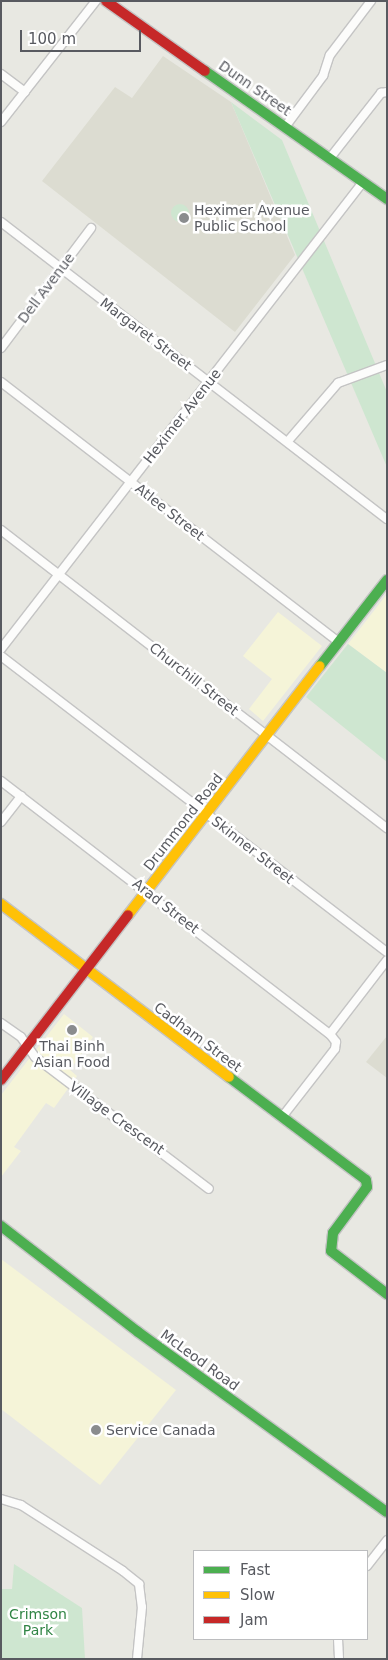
<!DOCTYPE html>
<html>
<head>
<meta charset="utf-8">
<style>
	body { margin:0 }
	#map { position:relative; width:388px; height:1660px; overflow:hidden; background:#e8e8e2; font-family:"DejaVu Sans",sans-serif }
	div>[style] { position:absolute }
	[style*='--x'] { left:calc(var(--x)*1px); top:calc(var(--y)*1px); width:calc(var(--w)*1px); rotate:calc(var(--a)*1deg) }
	.commercial>* { inset:0; background:#f5f4d8 }
	.education>* { inset:0; background:#dcdcd1 }
	.green>* { inset:0; background:#cee6d0 }
	.round { border-radius:50% }
	.roads { filter:drop-shadow(1px 0 #c4c4c4) drop-shadow(-1px 0 #c4c4c4) drop-shadow(0 1px #c4c4c4) drop-shadow(0 -1px #c4c4c4) }
	.street>* { height:8px; margin:-4px; padding:0 4px; transform-origin:4px; border-radius:4px; background:#fcfcfb }
	.fast>* { height:10px; margin:-5px; padding:0 5px; transform-origin:5px; border-radius:5px; background:#4caf50 }
	.slow>* { height:10px; margin:-5px; padding:0 5px; transform-origin:5px; border-radius:5px; background:#ffc107 }
	.jam>* { height:10px; margin:-5px; padding:0 5px; transform-origin:5px; border-radius:5px; background:#c62828 }
	.dots>* { width:14px; height:14px; translate:-50% -50%; box-sizing:border-box; border:2px solid #fff; border-radius:50% }
	span { translate:-50% -50%; white-space:nowrap; text-align:center; line-height:1.15; -webkit-text-stroke:5px #fff; paint-order:stroke }
	.street-label { font-size:14px; color:#585a60 }
	.poi-label { font-size:14px; color:#585a60 }
	.left { translate:0 -50%; text-align:left }
	.park-label { font-size:14px; color:#318545 }
	.frame { position:absolute; inset:0; border:2px solid #585a60; pointer-events:none }
	.legend { position:absolute; left:193px; top:1550px; width:175px; height:90px; box-sizing:border-box; background:#fff; border:1px solid #bcbdbf; margin:0; padding:6px 9px; list-style:none; font-size:15px; color:#585a60 }
	.legend li { display:flex; align-items:center; gap:10px; height:25px }
	.legend b { width:25px; border:1px solid #bcbdbf }
	.scale { position:absolute; left:20px; top:30px; width:121px; height:22px; box-sizing:border-box; border:2px solid #585a60; border-top:0; padding-left:6px; font-size:15px; line-height:18px; white-space:nowrap; color:#585a60; -webkit-text-stroke:4px #fff; paint-order:stroke }
</style>
</head>
<body>
<div id="map">
	<div class="commercial">
		<div style="clip-path:polygon(387px 594px,387px 673px,348px 644px)"></div>
		<div style="clip-path:polygon(278px 612px,322px 646px,263px 721px,249px 709px,272px 679px,243px 656px)"></div>
		<div style="clip-path:polygon(64px 1014px,93px 1037px,70px 1070px,77px 1076px,54px 1108px,46px 1103px,14px 1147px,21px 1151px,1px 1177px,1px 1095px)"></div>
		<div style="clip-path:polygon(1px 1259px,176px 1390px,100px 1485px,1px 1409px)"></div>
	</div>
	<div class="education">
		<div style="clip-path:polygon(163px 56px,231px 102px,295px 255px,235px 332px,42px 181px,115px 87px,132px 98px)"></div>
		<div style="clip-path:polygon(387px 1036px,387px 1078px,366px 1062px)"></div>
	</div>
	<div class="green">
		<div style="clip-path:polygon(231px 102px,282px 140px,387px 392px,387px 467px)"></div>
		<div class="round" style="left:171px;top:204px;width:18px;height:18px"></div>
		<div style="clip-path:polygon(348px 644px,387px 673px,387px 762px,306px 697px)"></div>
		<div style="clip-path:polygon(14px 1564px,82px 1608px,85px 1659px,1px 1659px,1px 1589px,12px 1589px)"></div>
	</div>
	<div class="roads">
		<div class="street">
			<div style="--x:1;--y:74;--w:30;--a:37"></div>
			<div style="--x:1;--y:122;--w:154;--a:-51.9"></div>
			<div style="--x:285;--y:127;--w:64;--a:-53.3"></div>
			<div style="--x:323;--y:76;--w:22;--a:-72"></div>
			<div style="--x:330;--y:55;--w:68;--a:-52.8"></div>
			<div style="--x:330;--y:158;--w:83;--a:-51.9"></div>
			<div style="--x:381;--y:93;--w:6;--a:-9"></div>
			<div style="--x:1;--y:222;--w:487;--a:37.6"></div>
			<div style="--x:1;--y:348;--w:150;--a:-53.1"></div>
			<div style="--x:1;--y:382;--w:426;--a:37.6"></div>
			<div style="--x:288;--y:441;--w:77;--a:-49.2"></div>
			<div style="--x:338;--y:383;--w:52;--a:-20.2"></div>
			<div style="--x:1;--y:530;--w:488;--a:37.7"></div>
			<div style="--x:1;--y:649;--w:591;--a:-52.22"></div>
			<div style="--x:1;--y:656;--w:486;--a:37.5"></div>
			<div style="--x:1;--y:781;--w:415;--a:37.6"></div>
			<div style="--x:330;--y:1034;--w:10;--a:53"></div>
			<div style="--x:336;--y:1042;--w:7;--a:98"></div>
			<div style="--x:335;--y:1049;--w:86;--a:127.9"></div>
			<div style="--x:1;--y:822;--w:33;--a:-52"></div>
			<div style="--x:1;--y:1023;--w:24;--a:35"></div>
			<div style="--x:21;--y:1037;--w:24;--a:55"></div>
			<div style="--x:35;--y:1057;--w:218;--a:37.2"></div>
			<div style="--x:330;--y:1034;--w:93;--a:-52.4"></div>
			<div style="--x:1;--y:1499;--w:21;--a:17"></div>
			<div style="--x:21;--y:1505;--w:121;--a:32.9"></div>
			<div style="--x:123;--y:1571;--w:21;--a:39"></div>
			<div style="--x:139;--y:1584;--w:23;--a:83"></div>
			<div style="--x:142;--y:1607;--w:52;--a:95.5"></div>
			<div style="--x:367;--y:1566;--w:33;--a:-52"></div>
			<div style="--x:338;--y:1639;--w:20;--a:87"></div>
		</div>
		<div class="fast">
			<div style="--x:205;--y:71;--w:223;--a:35.1"></div>
			<div style="--x:320;--y:666;--w:109;--a:-52.1"></div>
			<div style="--x:229;--y:1077;--w:171;--a:36.9"></div>
			<div style="--x:366;--y:1180;--w:7;--a:82"></div>
			<div style="--x:367;--y:1187;--w:57;--a:126.5"></div>
			<div style="--x:333;--y:1233;--w:18;--a:96"></div>
			<div style="--x:331;--y:1251;--w:71;--a:37.5"></div>
			<div style="--x:1;--y:1226;--w:173;--a:37.7"></div>
			<div style="--x:138;--y:1332;--w:307;--a:35.9"></div>
		</div>
		<div class="slow">
			<div style="--x:1;--y:904;--w:286;--a:37.2"></div>
			<div style="--x:128;--y:915;--w:314;--a:-52.4"></div>
		</div>
		<div class="jam">
			<div style="--x:106;--y:1;--w:121;--a:35.3"></div>
			<div style="--x:1;--y:1080;--w:208;--a:-52.4"></div>
		</div>
	</div>
	<div class="dots">
		<div style="left:184px;top:218px;background:#8a8c8e"></div>
		<div style="left:72px;top:1030px;background:#8a8c8e"></div>
		<div style="left:96px;top:1430px;background:#8a8c8e"></div>
	</div>
	<div class="street-label">
		<span style="left:255px;top:88px;rotate:35deg">Dunn Street</span>
		<span style="left:46px;top:288px;rotate:-53deg">Dell Avenue</span>
		<span style="left:146px;top:334px;rotate:37deg">Margaret Street</span>
		<span style="left:182px;top:416px;rotate:-52deg">Heximer Avenue</span>
		<span style="left:170px;top:512px;rotate:38deg">Atlee Street</span>
		<span style="left:194px;top:679px;rotate:38deg">Churchill Street</span>
		<span style="left:183px;top:822px;rotate:-52deg">Drummond Road</span>
		<span style="left:253px;top:850px;rotate:38deg">Skinner Street</span>
		<span style="left:166px;top:906px;rotate:38deg">Arad Street</span>
		<span style="left:198px;top:1037px;rotate:37deg">Cadham Street</span>
		<span style="left:117px;top:1118px;rotate:36deg">Village Crescent</span>
		<span style="left:200px;top:1360px;rotate:36deg">McLeod Road</span>
	</div>
	<div class="poi-label">
		<span class="left" style="left:194px;top:218px">Heximer Avenue<br>Public School</span>
		<span style="left:72px;top:1054px">Thai Binh<br>Asian Food</span>
		<span class="left" style="left:106px;top:1430px">Service Canada</span>
	</div>
	<div class="park-label">
		<span style="left:38px;top:1622px">Crimson<br>Park</span>
	</div>
	<div class="frame"></div>
	<ul class="legend">
	<li><b style="height:6px;background:#4caf50"></b>Fast</li>
	<li><b style="height:6px;background:#ffc107"></b>Slow</li>
	<li><b style="height:6px;background:#c62828"></b>Jam</li>
	</ul>
	<div class="scale">100 m</div>
</div>
</body>
</html>
